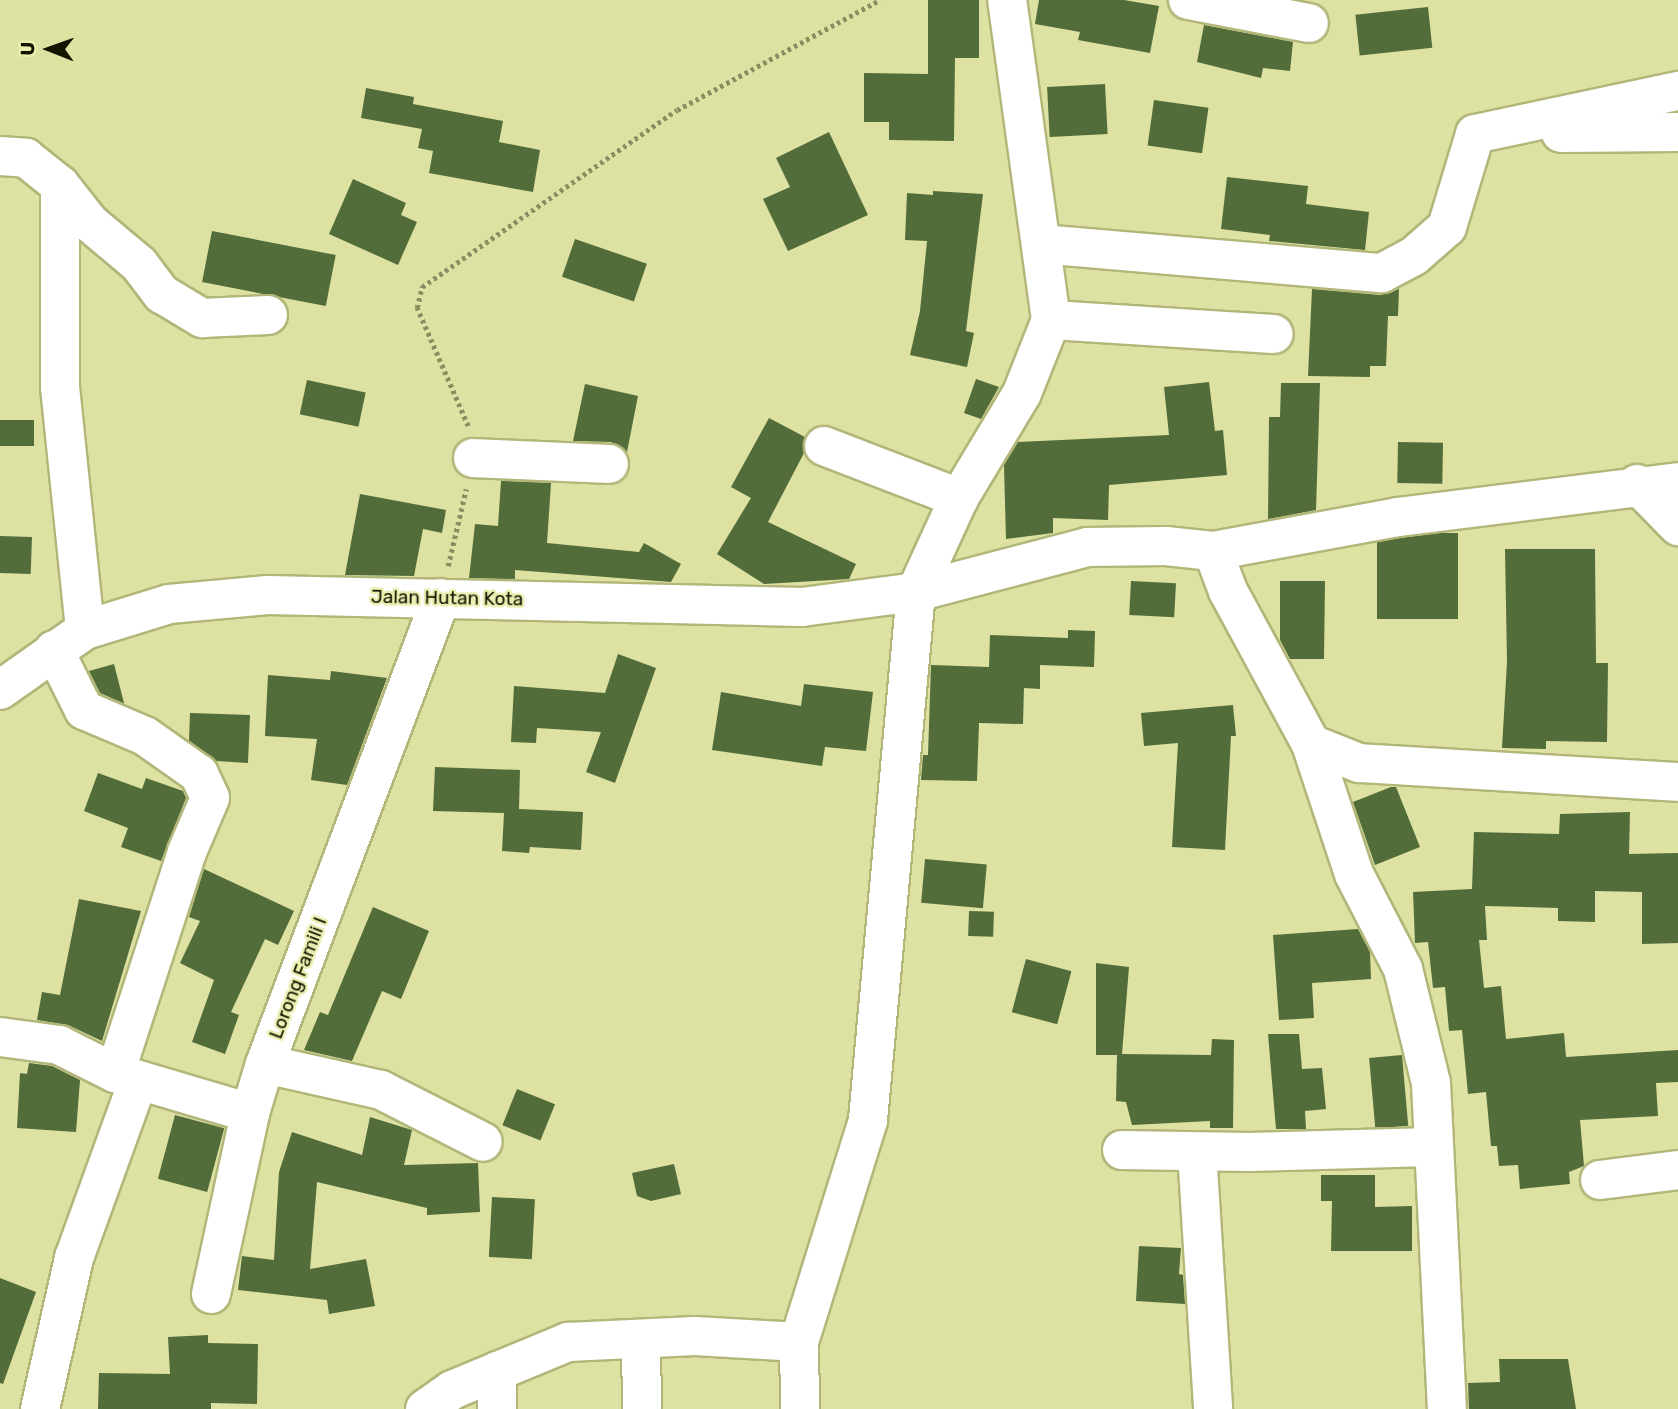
<!DOCTYPE html>
<html>
<head>
<meta charset="utf-8">
<style>
	body { margin:0 }
	#map { position:relative; width:1678px; height:1409px; overflow:hidden; background:#dde1a2; font-family:Rubik,sans-serif }
	div>[style] { position:absolute }
	[style*='--x'] { left:calc(var(--x)*1px); top:calc(var(--y)*1px); width:calc(var(--w)*1px); rotate:calc(var(--a)*1deg) }
	.building>* { inset:0; background:#526d3a; transform-origin:0 0 }
	.path>* { height:4.5px; margin-top:-2.25px; transform-origin:0; background:repeating-linear-gradient(90deg,#8b8e60 0 3.5px,transparent 0 7px) }
	.roads { filter:drop-shadow(2px 0 #b2b679) drop-shadow(-2px 0 #b2b679) drop-shadow(0 2px #b2b679) drop-shadow(0 -2px #b2b679) }
	.minor>* { height:38px; margin:-19px; padding:0 19px; transform-origin:19px; border-radius:19px; background:#fff }
	span { translate:-50% -50%; white-space:nowrap; text-align:center; line-height:1.15; -webkit-text-stroke:5px #eaeeaf; paint-order:stroke }
	.street-label { font-size:19px; color:#131400 }
	.north { position:absolute; left:14px; top:14px; width:70px; height:70px; -webkit-text-stroke:5px #eaeeaf; paint-order:stroke; rotate:271deg; font-size:19px; font-weight:700; line-height:28px; text-align:center; color:#131400 }
	.north::after { content:''; display:block; margin:auto; width:24px; height:32px; background:#131400; clip-path:polygon(50% 0,100% 100%,50% 72%,0 100%) }
</style>
</head>
<body>
<div id="map">
	<div class="building">
		<div style="clip-path:polygon(928px 0,979px 0,979px 58px,955px 58px,954px 141px,889px 140px,889px 122px,864px 122px,864px 73px,928px 74px)"></div>
		<div style="clip-path:polygon(1039px 0,1124px 0,1159px 6px,1150px 53px,1078px 40px,1080px 32px,1035px 24px)"></div>
		<div style="left:1428px;top:7px;width:41px;height:73px;rotate:84deg"></div>
		<div style="clip-path:polygon(1204px 25px,1293px 42px,1290px 71px,1263px 68px,1261px 78px,1197px 62px)"></div>
		<div style="left:1105px;top:84px;width:50px;height:58px;rotate:87deg"></div>
		<div style="clip-path:polygon(366px 88px,414px 97px,413px 104px,503px 121px,499px 142px,540px 150px,533px 192px,429px 173px,433px 151px,418px 148px,422px 129px,361px 118px)"></div>
		<div style="left:1154px;top:100px;width:55px;height:46px;rotate:8deg"></div>
		<div style="clip-path:polygon(829px 132px,868px 215px,788px 251px,763px 199px,790px 187px,776px 158px)"></div>
		<div style="clip-path:polygon(1227px 177px,1308px 186px,1306px 204px,1369px 212px,1365px 250px,1269px 241px,1270px 235px,1221px 229px)"></div>
		<div style="clip-path:polygon(353px 179px,406px 203px,401px 215px,417px 222px,398px 265px,329px 234px)"></div>
		<div style="clip-path:polygon(933px 191px,983px 194px,966px 331px,974px 333px,967px 367px,910px 355px,920px 311px,927px 241px,905px 240px,907px 193px,933px 195px)"></div>
		<div style="left:212px;top:231px;width:126px;height:52px;rotate:11deg"></div>
		<div style="left:575px;top:239px;width:76px;height:40px;rotate:19deg"></div>
		<div style="clip-path:polygon(1312px 289px,1380px 295px,1399px 289px,1398px 316px,1388px 316px,1386px 366px,1370px 366px,1370px 377px,1308px 376px)"></div>
		<div style="clip-path:polygon(976px 379px,999px 387px,981px 419px,964px 413px)"></div>
		<div style="left:307px;top:380px;width:60px;height:35px;rotate:12deg"></div>
		<div style="clip-path:polygon(1209px 382px,1215px 431px,1223px 430px,1227px 475px,1109px 485px,1108px 520px,1053px 518px,1053px 533px,1006px 539px,1004px 465px,1018px 442px,1169px 435px,1164px 387px)"></div>
		<div style="clip-path:polygon(1281px 383px,1320px 383px,1316px 510px,1268px 519px,1269px 417px,1280px 417px)"></div>
		<div style="clip-path:polygon(585px 384px,638px 396px,627px 452px,611px 442px,573px 441px)"></div>
		<div style="clip-path:polygon(769px 418px,805px 437px,804px 453px,768px 522px,856px 564px,849px 579px,764px 584px,717px 554px,751px 498px,731px 487px)"></div>
		<div style="left:0;top:420px;width:34px;height:26px"></div>
		<div style="left:1398px;top:442px;width:45px;height:41px;rotate:1deg"></div>
		<div style="clip-path:polygon(501px 481px,551px 483px,547px 543px,639px 552px,644px 543px,681px 564px,671px 582px,515px 570px,515px 579px,469px 578px,475px 524px,498px 526px)"></div>
		<div style="clip-path:polygon(360px 494px,446px 510px,442px 533px,423px 529px,414px 576px,345px 575px)"></div>
		<div style="left:1458px;top:533px;width:86px;height:81px;rotate:90deg"></div>
		<div style="left:0;top:536px;width:32px;height:37px;rotate:2deg"></div>
		<div style="clip-path:polygon(1505px 549px,1595px 549px,1596px 663px,1608px 663px,1607px 742px,1546px 741px,1546px 749px,1502px 748px,1507px 662px)"></div>
		<div style="left:1131px;top:581px;width:45px;height:34px;rotate:3deg"></div>
		<div style="clip-path:polygon(1280px 581px,1325px 581px,1324px 659px,1290px 659px,1280px 640px)"></div>
		<div style="clip-path:polygon(1068px 630px,1095px 631px,1094px 667px,1040px 665px,1040px 689px,1024px 688px,1023px 724px,979px 723px,977px 781px,921px 780px,923px 755px,928px 755px,931px 665px,989px 667px,990px 635px,1068px 638px)"></div>
		<div style="clip-path:polygon(618px 654px,656px 668px,615px 783px,586px 772px,601px 732px,537px 728px,536px 743px,511px 742px,514px 686px,605px 693px)"></div>
		<div style="clip-path:polygon(114px 664px,124px 703px,123px 703px,100px 693px,89px 671px)"></div>
		<div style="clip-path:polygon(331px 671px,387px 678px,347px 785px,311px 780px,317px 739px,265px 736px,268px 675px,330px 680px)"></div>
		<div style="clip-path:polygon(804px 684px,873px 692px,866px 751px,825px 747px,822px 766px,712px 750px,721px 692px,801px 706px)"></div>
		<div style="clip-path:polygon(1233px 705px,1236px 736px,1231px 736px,1225px 850px,1172px 847px,1178px 743px,1144px 746px,1141px 713px)"></div>
		<div style="clip-path:polygon(190px 713px,250px 715px,248px 763px,216px 761px,189px 741px)"></div>
		<div style="clip-path:polygon(435px 767px,520px 770px,519px 809px,583px 812px,581px 850px,530px 847px,529px 853px,502px 851px,504px 813px,433px 811px)"></div>
		<div style="clip-path:polygon(98px 773px,142px 789px,146px 778px,183px 791px,186px 798px,161px 861px,121px 847px,128px 828px,84px 811px)"></div>
		<div style="clip-path:polygon(1391px 787px,1396px 787px,1420px 847px,1375px 865px,1353px 802px)"></div>
		<div style="clip-path:polygon(1630px 812px,1629px 854px,1678px 853px,1678px 943px,1642px 944px,1642px 892px,1595px 891px,1595px 922px,1558px 921px,1558px 908px,1485px 906px,1487px 940px,1479px 940px,1484px 988px,1501px 986px,1506px 1039px,1564px 1033px,1566px 1057px,1678px 1050px,1678px 1082px,1656px 1083px,1658px 1116px,1580px 1120px,1584px 1166px,1569px 1172px,1570px 1184px,1520px 1189px,1518px 1165px,1499px 1166px,1497px 1146px,1491px 1146px,1486px 1092px,1468px 1094px,1462px 1030px,1449px 1031px,1445px 987px,1433px 988px,1428px 942px,1415px 943px,1413px 892px,1472px 889px,1474px 832px,1559px 834px,1560px 814px)"></div>
		<div style="left:925px;top:859px;width:62px;height:44px;rotate:5deg"></div>
		<div style="clip-path:polygon(204px 869px,294px 911px,278px 945px,265px 939px,231px 1012px,239px 1015px,225px 1054px,192px 1042px,214px 980px,180px 963px,200px 921px,189px 917px)"></div>
		<div style="clip-path:polygon(79px 899px,141px 911px,102px 1041px,68px 1025px,37px 1020px,42px 992px,60px 995px)"></div>
		<div style="clip-path:polygon(373px 907px,429px 931px,401px 999px,382px 991px,352px 1061px,304px 1050px,320px 1012px,328px 1015px)"></div>
		<div style="left:969px;top:911px;width:25px;height:25px;rotate:2deg"></div>
		<div style="clip-path:polygon(1358px 929px,1370px 952px,1371px 979px,1312px 983px,1314px 1018px,1279px 1020px,1273px 935px)"></div>
		<div style="left:1026px;top:959px;width:47px;height:55px;rotate:15deg"></div>
		<div style="clip-path:polygon(1096px 963px,1129px 967px,1122px 1054px,1211px 1055px,1212px 1039px,1234px 1040px,1233px 1128px,1210px 1128px,1210px 1121px,1132px 1125px,1126px 1102px,1116px 1101px,1117px 1055px,1096px 1055px)"></div>
		<div style="clip-path:polygon(1268px 1034px,1299px 1034px,1302px 1069px,1322px 1068px,1326px 1109px,1305px 1111px,1306px 1129px,1276px 1129px)"></div>
		<div style="left:1402px;top:1055px;width:71px;height:33px;rotate:85deg"></div>
		<div style="clip-path:polygon(29px 1063px,52px 1066px,80px 1080px,76px 1132px,17px 1128px,20px 1073px,27px 1074px)"></div>
		<div style="left:517px;top:1089px;width:41px;height:39px;rotate:22deg"></div>
		<div style="left:175px;top:1115px;width:51px;height:66px;rotate:15deg"></div>
		<div style="clip-path:polygon(370px 1117px,412px 1130px,404px 1165px,478px 1163px,480px 1212px,427px 1215px,427px 1208px,317px 1182px,310px 1269px,366px 1259px,375px 1306px,329px 1314px,327px 1300px,238px 1290px,242px 1256px,274px 1260px,279px 1172px,292px 1132px,362px 1155px)"></div>
		<div style="clip-path:polygon(674px 1164px,681px 1194px,651px 1201px,637px 1196px,632px 1173px)"></div>
		<div style="clip-path:polygon(1321px 1175px,1375px 1175px,1375px 1207px,1412px 1206px,1412px 1251px,1331px 1251px,1332px 1201px,1321px 1201px)"></div>
		<div style="left:492px;top:1197px;width:43px;height:60px;rotate:3deg"></div>
		<div style="clip-path:polygon(1139px 1246px,1181px 1248px,1179px 1274px,1183px 1275px,1185px 1304px,1136px 1301px)"></div>
		<div style="clip-path:polygon(0 1278px,36px 1292px,3px 1384px,0 1383px)"></div>
		<div style="clip-path:polygon(208px 1335px,208px 1343px,258px 1344px,257px 1404px,211px 1403px,211px 1409px,98px 1409px,99px 1373px,170px 1374px,168px 1337px)"></div>
		<div style="clip-path:polygon(1499px 1359px,1568px 1359px,1576px 1409px,1469px 1409px,1468px 1383px,1500px 1382px)"></div>
	</div>
	<div class="path">
		<div style="--x:468;--y:426;--w:129;--a:-113.4"></div>
		<div style="--x:417;--y:308;--w:22;--a:-77"></div>
		<div style="--x:422;--y:287;--w:310;--a:-34.8"></div>
		<div style="--x:677;--y:110;--w:231;--a:-28.5"></div>
		<div style="--x:448;--y:566;--w:79;--a:-76.8"></div>
	</div>
	<div class="roads">
		<div class="minor">
			<div style="--x:1188;--y:0;--w:123;--a:10.8"></div>
			<div style="--x:1561;--y:133;--w:117;--a:-0.5"></div>
			<div style="--x:1475;--y:134;--w:208;--a:-12"></div>
			<div style="--x:0;--y:156;--w:26;--a:4"></div>
			<div style="--x:26;--y:158;--w:43;--a:38.5"></div>
			<div style="--x:60;--y:185;--w:202;--a:90"></div>
			<div style="--x:60;--y:387;--w:244;--a:84.1"></div>
			<div style="--x:60;--y:185;--w:48;--a:51.7"></div>
			<div style="--x:90;--y:223;--w:64;--a:39.9"></div>
			<div style="--x:139;--y:264;--w:38;--a:53"></div>
			<div style="--x:162;--y:294;--w:47;--a:31"></div>
			<div style="--x:202;--y:318;--w:66;--a:-2.6"></div>
			<div style="--x:1041;--y:244;--w:342;--a:4.9"></div>
			<div style="--x:1382;--y:273;--w:36;--a:-28"></div>
			<div style="--x:1414;--y:256;--w:44;--a:-41.3"></div>
			<div style="--x:1447;--y:227;--w:97;--a:-73.2"></div>
			<div style="--x:1051;--y:320;--w:223;--a:3.6"></div>
			<div style="--x:824;--y:446;--w:145;--a:21.1"></div>
			<div style="--x:473;--y:458;--w:136;--a:2.5"></div>
			<div style="--x:1637;--y:484;--w:59;--a:45.7"></div>
			<div style="--x:1213;--y:551;--w:188;--a:-10.4"></div>
			<div style="--x:1398;--y:517;--w:282;--a:-7.1"></div>
			<div style="--x:54;--y:650;--w:67;--a:63.4"></div>
			<div style="--x:84;--y:710;--w:66;--a:23.1"></div>
			<div style="--x:145;--y:736;--w:66;--a:35.1"></div>
			<div style="--x:199;--y:774;--w:26;--a:65"></div>
			<div style="--x:210;--y:798;--w:59;--a:113.1"></div>
			<div style="--x:187;--y:852;--w:232;--a:108"></div>
			<div style="--x:0;--y:690;--w:104;--a:-35.2"></div>
			<div style="--x:85;--y:630;--w:88;--a:-17.2"></div>
			<div style="--x:169;--y:604;--w:99;--a:-5.2"></div>
			<div style="--x:268;--y:595;--w:534;--a:1.29"></div>
			<div style="--x:802;--y:607;--w:115;--a:-7.5"></div>
			<div style="--x:916;--y:592;--w:177;--a:-14.7"></div>
			<div style="--x:1087;--y:547;--w:79;--a:-0.7"></div>
			<div style="--x:1166;--y:546;--w:47;--a:6.1"></div>
			<div style="--x:1213;--y:551;--w:43;--a:69.4"></div>
			<div style="--x:1228;--y:591;--w:174;--a:61.5"></div>
			<div style="--x:1311;--y:744;--w:52;--a:21.6"></div>
			<div style="--x:1359;--y:763;--w:320;--a:3.4"></div>
			<div style="--x:1311;--y:744;--w:137;--a:71.7"></div>
			<div style="--x:1354;--y:874;--w:107;--a:62.7"></div>
			<div style="--x:1403;--y:969;--w:117;--a:76.2"></div>
			<div style="--x:1431;--y:1083;--w:326;--a:87.2"></div>
			<div style="--x:0;--y:1037;--w:60;--a:7.7"></div>
			<div style="--x:59;--y:1045;--w:63;--a:26.6"></div>
			<div style="--x:115;--y:1073;--w:141;--a:16.5"></div>
			<div style="--x:265;--y:1064;--w:119;--a:12.6"></div>
			<div style="--x:381;--y:1090;--w:114;--a:27"></div>
			<div style="--x:1122;--y:1150;--w:127;--a:0.9"></div>
			<div style="--x:1249;--y:1152;--w:183;--a:-1.6"></div>
			<div style="--x:1197;--y:1152;--w:257;--a:86.4"></div>
			<div style="--x:1600;--y:1180;--w:79;--a:-7.3"></div>
			<div style="--x:211;--y:1294;--w:185;--a:-77.8"></div>
			<div style="--x:250;--y:1113;--w:51;--a:-73"></div>
			<div style="--x:265;--y:1064;--w:498;--a:-69.3"></div>
			<div style="--x:641;--y:1339;--w:70;--a:89.2"></div>
			<div style="--x:799;--y:1342;--w:67;--a:89.1"></div>
			<div style="--x:40;--y:1409;--w:155;--a:-77.3"></div>
			<div style="--x:74;--y:1258;--w:188;--a:-70.1"></div>
			<div style="--x:425;--y:1409;--w:33;--a:-35"></div>
			<div style="--x:452;--y:1390;--w:126;--a:-22.5"></div>
			<div style="--x:568;--y:1342;--w:127;--a:-2.7"></div>
			<div style="--x:695;--y:1336;--w:104;--a:3.3"></div>
			<div style="--x:799;--y:1342;--w:232;--a:-72.7"></div>
			<div style="--x:868;--y:1120;--w:530;--a:-84.81"></div>
			<div style="--x:916;--y:592;--w:103;--a:-65.4"></div>
			<div style="--x:959;--y:498;--w:122;--a:-59"></div>
			<div style="--x:1022;--y:393;--w:79;--a:-68.3"></div>
			<div style="--x:1051;--y:320;--w:323;--a:-97.8"></div>
			<div style="--x:497;--y:1409;--w:38;--a:-90"></div>
		</div>
	</div>
	<div class="street-label">
		<span style="left:447px;top:598px;rotate:1deg">Jalan Hutan Kota</span>
		<span style="left:298px;top:978px;rotate:-69deg">Lorong Famili I</span>
	</div>
	<div class="north">U</div>
</div>
</body>
</html>
